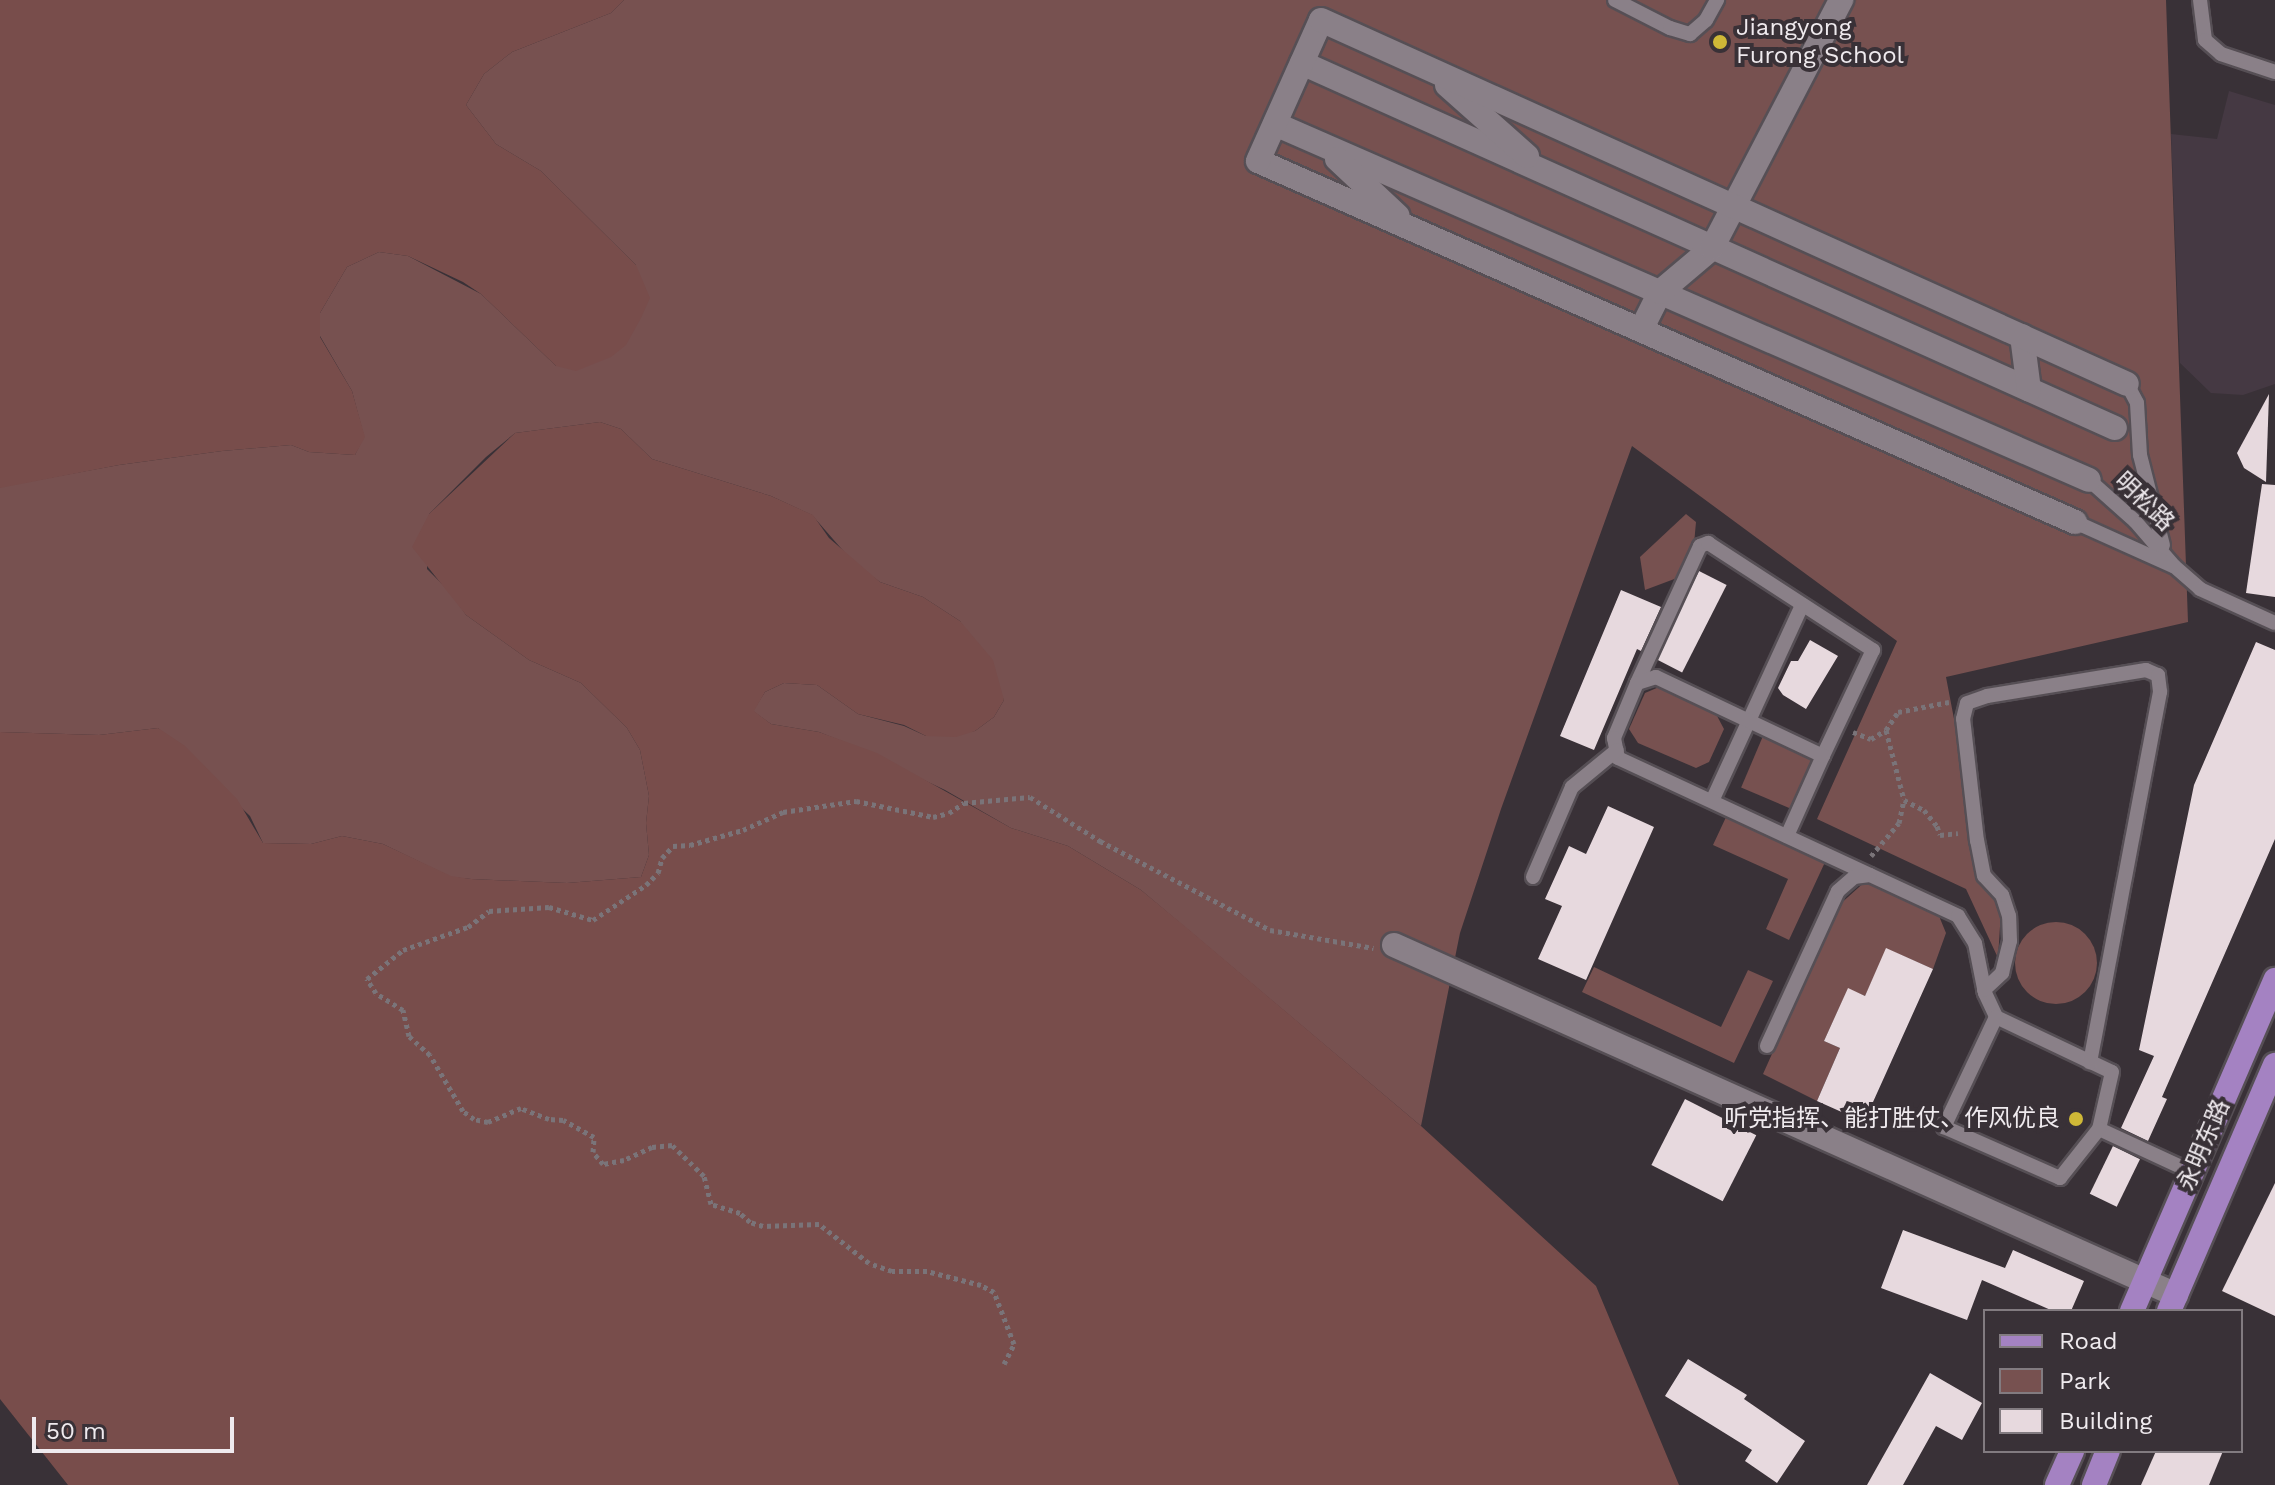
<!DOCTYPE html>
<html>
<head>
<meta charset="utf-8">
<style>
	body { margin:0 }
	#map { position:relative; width:2275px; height:1485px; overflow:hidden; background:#393137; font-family:"Work Sans","Noto Sans SC",sans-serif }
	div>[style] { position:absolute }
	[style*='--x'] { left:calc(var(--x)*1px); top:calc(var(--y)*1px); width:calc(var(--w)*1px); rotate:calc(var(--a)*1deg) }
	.built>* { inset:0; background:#453943 }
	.green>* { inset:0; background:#775150; transform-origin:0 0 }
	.round { border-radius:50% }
	.forest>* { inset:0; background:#784d4b }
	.building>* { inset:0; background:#e7d9de; transform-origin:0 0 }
	.path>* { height:5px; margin-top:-2.5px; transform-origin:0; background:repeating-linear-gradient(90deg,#7a7479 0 4px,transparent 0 8px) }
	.roads { filter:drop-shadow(2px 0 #564f55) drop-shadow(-2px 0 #564f55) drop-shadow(0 2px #564f55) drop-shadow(0 -2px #564f55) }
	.lane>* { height:14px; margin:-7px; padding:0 7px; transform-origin:7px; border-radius:7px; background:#8a8088 }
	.secondary>* { height:24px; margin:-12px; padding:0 12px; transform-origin:12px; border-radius:12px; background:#8a8088 }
	.primary>* { height:24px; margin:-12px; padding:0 12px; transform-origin:12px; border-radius:12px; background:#a482c2 }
	.dots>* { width:22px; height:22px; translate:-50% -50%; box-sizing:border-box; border:4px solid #393137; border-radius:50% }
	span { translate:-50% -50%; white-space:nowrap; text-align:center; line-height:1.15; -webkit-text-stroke:8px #393137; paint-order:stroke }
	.poi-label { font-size:24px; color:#efeaee }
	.left { translate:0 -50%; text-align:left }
	.right { translate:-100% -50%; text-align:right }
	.street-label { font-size:24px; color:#efeaee }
	.legend { position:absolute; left:1983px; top:1309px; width:260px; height:144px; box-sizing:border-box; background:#393137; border:2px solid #827b80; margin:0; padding:10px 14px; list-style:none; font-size:24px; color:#efeaee }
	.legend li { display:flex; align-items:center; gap:16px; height:40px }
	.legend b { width:40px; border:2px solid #827b80 }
	.scale { position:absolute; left:32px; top:1417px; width:202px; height:36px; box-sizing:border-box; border:4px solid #efeaee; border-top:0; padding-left:10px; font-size:24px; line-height:28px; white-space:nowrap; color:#efeaee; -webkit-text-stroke:6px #393137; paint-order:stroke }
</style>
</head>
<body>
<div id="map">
	<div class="built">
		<div style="clip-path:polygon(2229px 91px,2275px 105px,2275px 384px,2243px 395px,2211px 393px,2180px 363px,2171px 134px,2217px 139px)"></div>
	</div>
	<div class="green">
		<div style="clip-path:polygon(624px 0,2166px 0,2188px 622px,1946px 677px,1984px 876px,2002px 895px,1998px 958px,1966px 889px,1817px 819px,1897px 641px,1632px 446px,1501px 809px,1460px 933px,1421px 1126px,1141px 890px,1068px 846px,1011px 828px,945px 790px,844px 742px,819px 732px,771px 724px,753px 711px,765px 692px,784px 683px,817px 685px,858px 714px,904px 726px,926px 736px,975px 731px,994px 717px,1004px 700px,960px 621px,923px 597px,880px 582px,853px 562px,812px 515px,771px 496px,652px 459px,621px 429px,600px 422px,515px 433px,486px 457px,429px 514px,427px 569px,452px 594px,466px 615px,529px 660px,581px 683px,627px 728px,640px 750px,649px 796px,646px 823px,649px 855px,641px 877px,567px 883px,471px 879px,451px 877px,383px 844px,342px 836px,311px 844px,263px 843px,250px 816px,158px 728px,99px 735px,0 732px,0 487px,119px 465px,222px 451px,291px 445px,309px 452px,355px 455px,364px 436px,352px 391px,320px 336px,320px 313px,347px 267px,379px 252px,408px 256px,481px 294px,556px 366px,636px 265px,541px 171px,496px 144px,466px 105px,484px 74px,512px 52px,611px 13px)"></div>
		<div style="clip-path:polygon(1686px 514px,1696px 522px,1693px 555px,1677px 578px,1645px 590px,1640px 557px)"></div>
		<div style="clip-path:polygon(1659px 687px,1716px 714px,1724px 729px,1709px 762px,1696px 768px,1638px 743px,1629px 729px,1645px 693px)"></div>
		<div style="left:1763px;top:736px;width:56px;height:56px;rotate:23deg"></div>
		<div style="clip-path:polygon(1727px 815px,1826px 860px,1789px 940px,1766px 929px,1788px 879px,1713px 845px)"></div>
		<div style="clip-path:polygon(1868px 879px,1939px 916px,1946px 933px,1933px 969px,1887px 949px,1865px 996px,1848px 989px,1824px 1041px,1840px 1048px,1817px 1101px,1763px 1074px,1838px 906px)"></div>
		<div class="round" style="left:2015px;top:922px;width:82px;height:82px"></div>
		<div style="clip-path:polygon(1594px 967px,1721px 1027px,1748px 970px,1773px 981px,1734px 1063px,1582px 992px)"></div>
	</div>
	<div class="forest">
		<div style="clip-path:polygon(0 0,624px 0,611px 13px,512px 52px,484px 74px,466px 105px,496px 144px,541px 171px,636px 265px,650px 298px,641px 318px,626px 345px,611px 357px,576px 371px,556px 366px,481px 294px,463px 282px,408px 256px,379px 252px,347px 267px,320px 313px,320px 337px,352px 391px,365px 437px,355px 455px,309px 452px,291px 445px,222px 451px,119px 465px,0 488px)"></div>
		<div style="clip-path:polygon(600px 422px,621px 429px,652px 459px,771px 496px,813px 515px,829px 538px,880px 582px,923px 597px,960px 621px,993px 660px,1004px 700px,994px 717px,975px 731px,956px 737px,926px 736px,904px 725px,858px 714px,817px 685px,784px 683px,765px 692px,754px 711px,771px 724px,819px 732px,877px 753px,1011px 828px,1068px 846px,1141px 890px,1187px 928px,1421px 1126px,1596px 1286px,1679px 1485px,68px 1485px,0 1399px,0 732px,99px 735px,158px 728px,185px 746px,237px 799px,263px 843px,311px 844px,342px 836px,383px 844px,451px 876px,471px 879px,567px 883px,641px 877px,649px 855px,646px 823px,649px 796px,640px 750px,627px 728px,581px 683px,529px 660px,466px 615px,412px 547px,429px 514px,515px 433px)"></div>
	</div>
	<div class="building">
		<div style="clip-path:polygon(2269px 394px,2266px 482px,2244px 468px,2237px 453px)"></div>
		<div style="clip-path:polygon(2262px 484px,2275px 485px,2275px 597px,2246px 593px)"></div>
		<div style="left:1699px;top:571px;width:31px;height:98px;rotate:27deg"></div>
		<div style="clip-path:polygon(1621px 590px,1661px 607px,1641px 651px,1637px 649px,1594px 750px,1560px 736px)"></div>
		<div style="clip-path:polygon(1810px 640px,1838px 656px,1806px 709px,1783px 695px,1778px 688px,1791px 661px,1798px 661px)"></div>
		<div style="clip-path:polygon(2256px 642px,2275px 650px,2275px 839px,2162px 1097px,2167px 1099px,2148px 1141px,2121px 1128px,2154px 1056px,2139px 1050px,2194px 785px)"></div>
		<div style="clip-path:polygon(1608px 806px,1654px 827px,1586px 980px,1538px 959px,1562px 906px,1545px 899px,1569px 846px,1586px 854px)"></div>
		<div style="clip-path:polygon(1886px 948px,1933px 969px,1864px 1122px,1817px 1101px,1840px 1048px,1824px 1041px,1848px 988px,1865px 996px)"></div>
		<div style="left:1685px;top:1099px;width:80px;height:74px;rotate:27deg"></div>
		<div style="left:2113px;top:1146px;width:30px;height:53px;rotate:26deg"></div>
		<div style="clip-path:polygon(2275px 1183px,2275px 1316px,2222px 1291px)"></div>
		<div style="clip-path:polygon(1903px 1230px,2005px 1268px,2013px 1250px,2084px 1281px,2071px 1311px,2053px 1311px,1982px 1280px,1967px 1320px,1881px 1288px)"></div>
		<div style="clip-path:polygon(1688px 1359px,1747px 1395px,1744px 1399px,1805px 1441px,1777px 1483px,1745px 1461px,1752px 1450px,1665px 1396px)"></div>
		<div style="clip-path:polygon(1930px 1373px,1982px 1403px,1962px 1440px,1936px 1426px,1903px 1485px,1867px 1485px)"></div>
		<div style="clip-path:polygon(2156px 1451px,2223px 1451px,2209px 1485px,2141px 1485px)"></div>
	</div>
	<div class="path">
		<div style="--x:1886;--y:730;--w:72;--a:75.6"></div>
		<div style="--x:1904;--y:800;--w:22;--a:27"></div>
		<div style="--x:1924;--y:810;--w:21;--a:51"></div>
		<div style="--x:1937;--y:826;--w:9;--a:72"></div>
		<div style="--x:1940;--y:835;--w:18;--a:-6"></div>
		<div style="--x:1853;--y:732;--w:19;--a:21"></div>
		<div style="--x:1871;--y:739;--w:17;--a:-31"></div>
		<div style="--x:1886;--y:730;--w:22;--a:-56"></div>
		<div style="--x:1898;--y:712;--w:52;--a:-11.1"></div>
		<div style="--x:1871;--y:856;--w:43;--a:-49.7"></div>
		<div style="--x:1899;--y:823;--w:24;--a:-78"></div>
		<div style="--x:1004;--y:1364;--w:22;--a:-63"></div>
		<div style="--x:1014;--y:1344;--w:56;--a:-111"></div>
		<div style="--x:994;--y:1292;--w:15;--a:-152"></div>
		<div style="--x:981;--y:1285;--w:56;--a:-165.5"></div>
		<div style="--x:927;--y:1271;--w:35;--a:180"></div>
		<div style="--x:892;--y:1271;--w:24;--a:-161"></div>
		<div style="--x:869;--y:1263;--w:63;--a:-142"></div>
		<div style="--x:819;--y:1224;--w:56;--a:178"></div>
		<div style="--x:763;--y:1226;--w:14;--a:-163"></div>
		<div style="--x:750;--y:1222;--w:13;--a:-138"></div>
		<div style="--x:740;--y:1213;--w:30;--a:-163"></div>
		<div style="--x:711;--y:1204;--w:29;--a:-104"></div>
		<div style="--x:704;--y:1176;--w:45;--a:-135.9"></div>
		<div style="--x:672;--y:1145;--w:20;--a:174"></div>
		<div style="--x:652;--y:1147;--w:31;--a:155"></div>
		<div style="--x:624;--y:1160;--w:21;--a:169"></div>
		<div style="--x:603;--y:1164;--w:16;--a:-130"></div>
		<div style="--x:593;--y:1152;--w:15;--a:-86"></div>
		<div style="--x:594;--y:1137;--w:35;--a:-151"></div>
		<div style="--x:563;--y:1120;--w:14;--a:-176"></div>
		<div style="--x:549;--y:1119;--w:30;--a:-159"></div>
		<div style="--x:521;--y:1108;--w:36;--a:157"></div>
		<div style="--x:488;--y:1122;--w:14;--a:-168"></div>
		<div style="--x:474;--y:1119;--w:14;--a:-144"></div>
		<div style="--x:463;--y:1111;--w:65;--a:-120.5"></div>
		<div style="--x:430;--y:1055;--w:28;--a:-138"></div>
		<div style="--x:409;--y:1036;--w:27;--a:-103"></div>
		<div style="--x:403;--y:1010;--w:32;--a:-148"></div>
		<div style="--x:376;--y:993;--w:17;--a:-123"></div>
		<div style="--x:367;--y:979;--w:46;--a:-38.9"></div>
		<div style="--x:403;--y:950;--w:69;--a:-19.5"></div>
		<div style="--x:468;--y:927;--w:26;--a:-37"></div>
		<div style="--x:489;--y:911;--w:60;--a:-3.8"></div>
		<div style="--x:549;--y:907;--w:46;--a:16.5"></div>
		<div style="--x:593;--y:920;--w:64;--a:-33.4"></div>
		<div style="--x:646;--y:885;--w:17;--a:-45"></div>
		<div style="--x:658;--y:873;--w:16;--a:-75"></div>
		<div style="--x:662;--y:858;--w:16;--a:-47"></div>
		<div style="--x:673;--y:846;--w:17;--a:-3"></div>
		<div style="--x:690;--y:845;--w:55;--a:-15.8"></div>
		<div style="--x:743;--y:830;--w:44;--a:-24.2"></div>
		<div style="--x:783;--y:812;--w:74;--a:-8.6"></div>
		<div style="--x:856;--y:801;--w:79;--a:11.7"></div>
		<div style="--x:933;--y:817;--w:16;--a:-14"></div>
		<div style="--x:949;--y:813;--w:18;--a:-34"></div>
		<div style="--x:964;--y:803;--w:66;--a:-5.2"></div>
		<div style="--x:1030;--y:797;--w:83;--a:32.2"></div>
		<div style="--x:1100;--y:841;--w:192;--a:27.6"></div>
		<div style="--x:1270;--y:930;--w:105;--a:9.9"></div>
	</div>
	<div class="roads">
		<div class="lane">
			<div style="--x:1615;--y:0;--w:62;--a:27"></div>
			<div style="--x:1670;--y:28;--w:21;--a:17"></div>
			<div style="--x:1690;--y:34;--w:21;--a:-41"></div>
			<div style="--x:1706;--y:20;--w:23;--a:-61"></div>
			<div style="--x:2200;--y:0;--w:40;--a:82.9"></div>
			<div style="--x:2205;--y:40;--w:21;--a:41"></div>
			<div style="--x:2221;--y:54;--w:57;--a:18.4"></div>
			<div style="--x:2127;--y:384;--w:21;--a:62"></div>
			<div style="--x:2137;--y:403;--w:52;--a:86.7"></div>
			<div style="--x:2140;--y:455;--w:93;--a:75.7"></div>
			<div style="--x:2089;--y:480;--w:62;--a:41.7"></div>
			<div style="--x:2135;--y:521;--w:60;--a:49.1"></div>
			<div style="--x:2174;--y:566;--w:35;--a:41"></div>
			<div style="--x:2200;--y:589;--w:82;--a:24.4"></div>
			<div style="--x:2075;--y:522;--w:107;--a:24.2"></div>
			<div style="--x:1637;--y:683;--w:151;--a:-65.3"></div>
			<div style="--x:1700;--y:546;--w:9;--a:-21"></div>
			<div style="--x:1708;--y:543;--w:197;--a:33"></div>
			<div style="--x:1873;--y:650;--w:117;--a:115.3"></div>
			<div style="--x:1712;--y:801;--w:216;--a:-65.3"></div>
			<div style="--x:1787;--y:836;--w:88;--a:-65.8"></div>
			<div style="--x:1823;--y:756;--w:185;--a:-154.7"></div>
			<div style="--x:1656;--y:677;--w:20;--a:162"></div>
			<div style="--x:1637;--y:683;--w:60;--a:112.7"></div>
			<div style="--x:1614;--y:738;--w:20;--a:79"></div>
			<div style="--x:1618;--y:758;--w:375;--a:24.9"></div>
			<div style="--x:1958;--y:916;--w:32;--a:58"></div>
			<div style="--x:1975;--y:943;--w:51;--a:78.7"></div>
			<div style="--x:1985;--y:993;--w:26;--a:65"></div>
			<div style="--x:1996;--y:1017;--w:128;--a:25.4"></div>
			<div style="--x:2112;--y:1072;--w:58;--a:102.8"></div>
			<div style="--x:2099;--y:1129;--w:102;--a:24.8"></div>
			<div style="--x:1533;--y:877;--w:98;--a:-66.6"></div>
			<div style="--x:1572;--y:787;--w:58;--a:-39.4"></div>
			<div style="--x:1984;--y:990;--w:25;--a:-43"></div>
			<div style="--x:2002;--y:973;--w:33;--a:-76"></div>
			<div style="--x:2010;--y:941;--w:25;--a:-92"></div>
			<div style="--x:2009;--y:916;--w:22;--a:-108"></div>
			<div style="--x:2002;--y:895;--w:26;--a:-133"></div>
			<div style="--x:1984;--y:876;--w:36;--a:-101"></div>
			<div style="--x:1977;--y:841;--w:123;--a:-96.5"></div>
			<div style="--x:1963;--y:719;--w:16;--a:-76"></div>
			<div style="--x:1967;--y:703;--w:21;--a:-19"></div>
			<div style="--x:1987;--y:696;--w:161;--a:-9.3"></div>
			<div style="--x:2146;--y:670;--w:13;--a:23"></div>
			<div style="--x:2158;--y:675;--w:17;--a:83"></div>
			<div style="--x:2160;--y:692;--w:377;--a:100.7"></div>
			<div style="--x:1996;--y:1017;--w:122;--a:115.3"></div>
			<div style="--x:1944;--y:1127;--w:127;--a:23.7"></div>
			<div style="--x:2060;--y:1178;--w:63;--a:-51.5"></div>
			<div style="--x:1767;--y:1046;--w:170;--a:-65.4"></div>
			<div style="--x:1838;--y:891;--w:21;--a:-41"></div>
			<div style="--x:1854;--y:877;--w:16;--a:-7"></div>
		</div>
		<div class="secondary">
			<div style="--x:1302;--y:63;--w:891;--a:24.18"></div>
			<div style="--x:1447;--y:85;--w:107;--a:41.6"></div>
			<div style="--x:1275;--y:124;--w:888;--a:23.62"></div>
			<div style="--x:1337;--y:159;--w:83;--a:43.1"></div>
			<div style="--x:1641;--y:330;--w:42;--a:-63.4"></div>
			<div style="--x:1660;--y:292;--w:68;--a:-40.2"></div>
			<div style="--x:1712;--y:248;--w:280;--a:-62.5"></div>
			<div style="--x:2022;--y:336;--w:54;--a:82.6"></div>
			<div style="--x:2075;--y:522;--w:893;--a:-156.16"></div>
			<div style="--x:1258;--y:161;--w:154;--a:-65.9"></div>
			<div style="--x:1321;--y:20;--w:884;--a:24.3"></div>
			<div style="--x:1394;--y:945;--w:857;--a:24.11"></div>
		</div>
		<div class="primary">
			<div style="--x:2132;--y:1311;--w:361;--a:-66.6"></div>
			<div style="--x:2169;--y:1311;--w:268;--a:-66.7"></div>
			<div style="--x:2057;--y:1485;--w:37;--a:-66"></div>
			<div style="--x:2094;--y:1485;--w:37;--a:-68"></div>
		</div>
	</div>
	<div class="dots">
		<div style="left:1720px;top:42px;background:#cfb837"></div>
		<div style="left:2076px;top:1119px;background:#cfb837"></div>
	</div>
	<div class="poi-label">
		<span class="left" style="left:1736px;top:42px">Jiangyong<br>Furong School</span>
		<span class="right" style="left:2060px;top:1119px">听党指挥、能打胜仗、作风优良</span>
	</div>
	<div class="street-label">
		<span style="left:2144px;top:502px;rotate:44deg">明松路</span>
		<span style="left:2204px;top:1145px;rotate:-67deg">永明东路</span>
	</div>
	<ul class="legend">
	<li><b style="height:10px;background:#a482c2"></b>Road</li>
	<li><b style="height:22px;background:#775150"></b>Park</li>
	<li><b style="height:22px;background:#e7d9de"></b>Building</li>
	</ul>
	<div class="scale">50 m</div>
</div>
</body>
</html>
